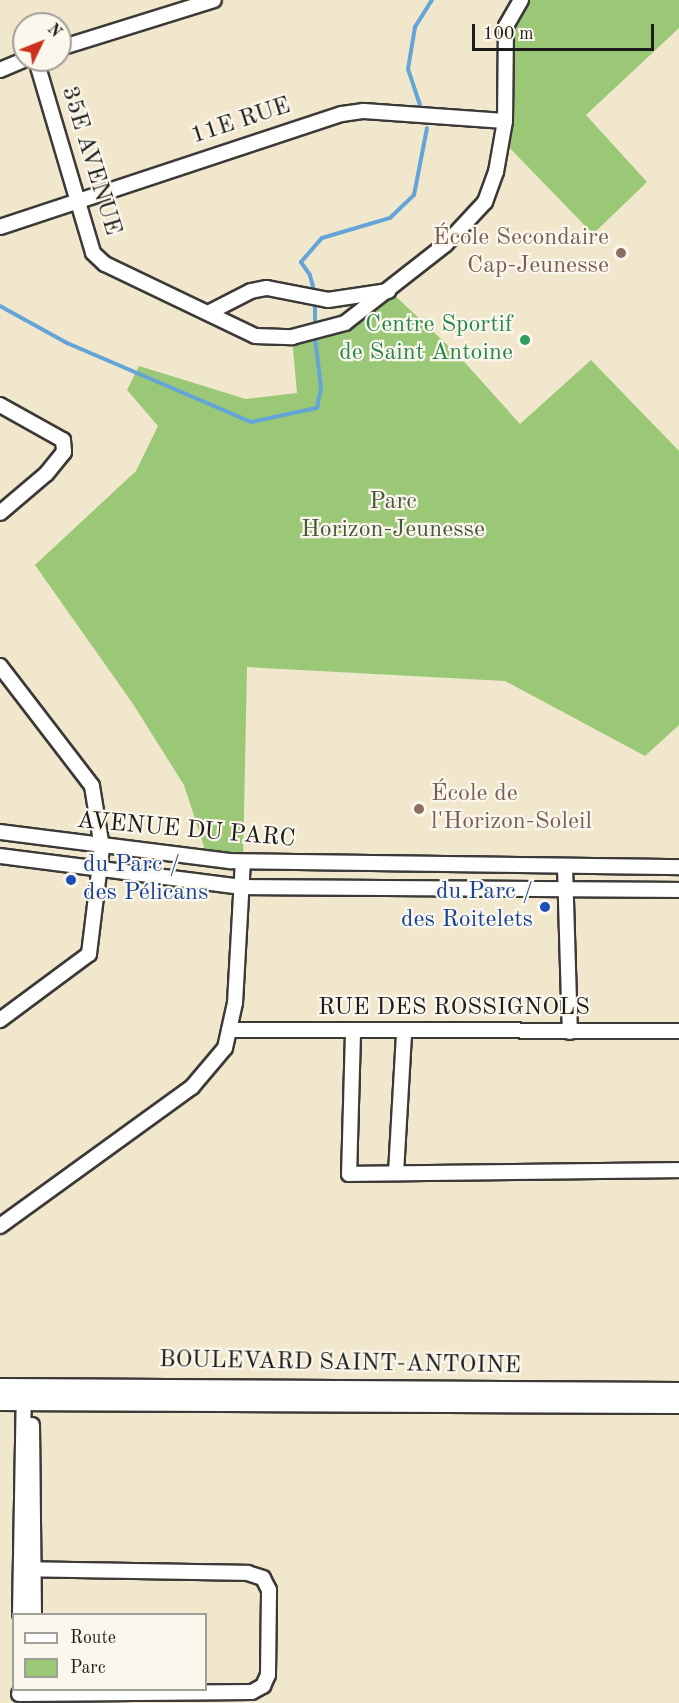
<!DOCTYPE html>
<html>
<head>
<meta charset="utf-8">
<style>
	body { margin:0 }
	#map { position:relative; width:679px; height:1703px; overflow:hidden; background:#f1e7cd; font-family:"Old Standard TT",serif }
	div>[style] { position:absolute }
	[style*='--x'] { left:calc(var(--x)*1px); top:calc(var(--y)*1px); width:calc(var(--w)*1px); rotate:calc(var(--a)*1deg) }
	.green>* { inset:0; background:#9ac876 }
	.stream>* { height:4px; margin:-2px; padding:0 2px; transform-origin:2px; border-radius:2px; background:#65a4d7 }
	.roads { filter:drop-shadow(2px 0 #3c3a37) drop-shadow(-2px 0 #3c3a37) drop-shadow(0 2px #3c3a37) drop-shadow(0 -2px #3c3a37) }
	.minor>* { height:14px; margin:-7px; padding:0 7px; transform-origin:7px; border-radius:7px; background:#fff }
	.major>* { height:16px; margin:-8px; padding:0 8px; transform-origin:8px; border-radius:8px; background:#fff }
	.dots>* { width:16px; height:16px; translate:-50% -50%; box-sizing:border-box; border:3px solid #fbf7ec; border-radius:50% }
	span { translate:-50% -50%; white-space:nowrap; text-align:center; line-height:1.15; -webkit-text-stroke:4.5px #fbf7ec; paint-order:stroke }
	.street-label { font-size:24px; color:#1c1c1c }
	.education-label { font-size:24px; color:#785e54 }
	.right { translate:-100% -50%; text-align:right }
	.left { translate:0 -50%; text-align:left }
	.leisure-label { font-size:24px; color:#27864d }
	.park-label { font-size:24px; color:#48583c }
	.transit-label { font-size:24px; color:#164399 }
	.legend { position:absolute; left:12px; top:1613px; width:195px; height:78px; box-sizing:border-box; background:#fbf7ec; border:2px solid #a29f99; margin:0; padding:8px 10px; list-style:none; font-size:18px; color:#1c1c1c }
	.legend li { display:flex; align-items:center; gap:12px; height:30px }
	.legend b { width:30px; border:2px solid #a29f99 }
	.north { position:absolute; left:12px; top:12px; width:60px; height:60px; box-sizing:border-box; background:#fbf7ec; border:2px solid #a29f99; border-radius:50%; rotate:47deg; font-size:16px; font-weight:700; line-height:24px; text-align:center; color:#1c1c1c }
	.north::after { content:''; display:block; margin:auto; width:21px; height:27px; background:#c8321e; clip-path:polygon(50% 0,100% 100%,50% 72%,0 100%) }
	.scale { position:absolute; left:472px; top:24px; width:182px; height:27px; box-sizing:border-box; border:3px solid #1c1c1c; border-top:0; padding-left:8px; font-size:18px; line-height:21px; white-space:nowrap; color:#1c1c1c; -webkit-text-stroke:4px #fbf7ec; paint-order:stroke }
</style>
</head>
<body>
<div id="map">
	<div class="green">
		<div style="clip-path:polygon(521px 0,679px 0,679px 28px,586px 115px,647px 182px,593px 234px,501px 139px,506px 26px)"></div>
		<div style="clip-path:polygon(390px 291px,458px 355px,520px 424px,591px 360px,679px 451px,679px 725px,645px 756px,505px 681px,247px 667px,243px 862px,208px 859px,184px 785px,133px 704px,35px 565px,136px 471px,158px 426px,127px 390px,139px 366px,246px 399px,297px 393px,292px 337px,345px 323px)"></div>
	</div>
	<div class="stream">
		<div style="--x:421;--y:108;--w:41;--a:-108.4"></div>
		<div style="--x:408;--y:69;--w:43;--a:-80.5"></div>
		<div style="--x:415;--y:27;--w:32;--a:-58"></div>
		<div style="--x:315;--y:294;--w:20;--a:-105"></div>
		<div style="--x:310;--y:275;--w:16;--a:-125"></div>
		<div style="--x:301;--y:262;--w:32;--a:-49"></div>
		<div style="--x:322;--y:238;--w:71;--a:-16.4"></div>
		<div style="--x:390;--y:218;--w:33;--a:-44"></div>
		<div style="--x:414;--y:195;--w:68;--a:-79"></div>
		<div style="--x:0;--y:306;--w:77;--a:28.9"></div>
		<div style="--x:67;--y:343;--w:200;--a:23.2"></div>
		<div style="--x:251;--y:422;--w:67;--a:-12"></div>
		<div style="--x:317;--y:408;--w:21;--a:-79"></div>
		<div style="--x:321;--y:387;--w:49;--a:-97"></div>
		<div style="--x:315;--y:324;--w:19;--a:-90"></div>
	</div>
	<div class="roads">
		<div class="minor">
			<div style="--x:60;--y:48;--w:161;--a:-17.3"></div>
			<div style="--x:36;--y:60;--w:201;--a:73.5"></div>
			<div style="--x:93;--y:253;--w:16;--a:43"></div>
			<div style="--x:105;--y:264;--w:166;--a:25.6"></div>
			<div style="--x:255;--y:336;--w:37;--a:2"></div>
			<div style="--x:292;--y:337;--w:55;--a:-14.8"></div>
			<div style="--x:345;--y:323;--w:127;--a:-38"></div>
			<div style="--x:445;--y:245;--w:59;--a:-47.1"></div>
			<div style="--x:485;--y:202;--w:32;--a:-70"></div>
			<div style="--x:496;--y:172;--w:52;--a:-80"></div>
			<div style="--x:505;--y:121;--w:95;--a:-89.4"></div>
			<div style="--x:506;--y:26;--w:30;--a:-60"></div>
			<div style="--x:0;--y:70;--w:26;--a:-23"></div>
			<div style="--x:0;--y:227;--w:360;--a:-18.3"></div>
			<div style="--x:342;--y:114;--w:22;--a:-8"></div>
			<div style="--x:364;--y:111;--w:141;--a:4.1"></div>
			<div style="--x:210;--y:312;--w:46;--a:-27.1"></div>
			<div style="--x:251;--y:291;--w:16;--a:-11"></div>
			<div style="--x:267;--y:288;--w:62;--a:11.1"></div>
			<div style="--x:328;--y:300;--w:61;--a:-8.5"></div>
			<div style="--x:0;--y:405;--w:72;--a:29.1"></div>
			<div style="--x:63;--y:440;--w:12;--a:85"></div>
			<div style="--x:64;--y:452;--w:28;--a:129"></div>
			<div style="--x:46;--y:474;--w:60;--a:139.7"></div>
			<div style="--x:0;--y:666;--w:151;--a:52.5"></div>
			<div style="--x:92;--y:786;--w:63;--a:80.8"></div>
			<div style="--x:102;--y:848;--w:107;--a:97"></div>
			<div style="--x:89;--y:954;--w:111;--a:143.4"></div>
			<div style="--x:0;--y:832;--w:232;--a:7.2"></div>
			<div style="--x:230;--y:861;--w:449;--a:0.8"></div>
			<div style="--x:0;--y:856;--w:243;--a:7.3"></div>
			<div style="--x:241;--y:887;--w:438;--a:0.4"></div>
			<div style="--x:565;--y:867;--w:165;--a:88.3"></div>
			<div style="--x:229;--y:1030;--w:450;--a:0.1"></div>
			<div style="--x:353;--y:1033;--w:141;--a:91.6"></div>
			<div style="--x:349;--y:1174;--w:330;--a:-0.7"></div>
			<div style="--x:396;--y:1173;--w:140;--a:-86.7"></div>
			<div style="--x:0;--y:1226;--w:237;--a:-35.9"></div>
			<div style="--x:192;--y:1087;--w:51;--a:-49.8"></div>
			<div style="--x:225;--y:1048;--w:46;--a:-77.5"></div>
			<div style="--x:235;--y:1003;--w:141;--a:-86.8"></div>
			<div style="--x:32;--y:1425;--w:189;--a:89.4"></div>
			<div style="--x:20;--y:1614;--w:221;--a:-89"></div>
			<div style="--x:19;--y:1694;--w:233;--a:-0.5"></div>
			<div style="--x:252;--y:1692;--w:13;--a:-29"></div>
			<div style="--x:263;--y:1686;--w:12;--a:-66"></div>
			<div style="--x:268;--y:1675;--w:85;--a:-89.3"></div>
			<div style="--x:269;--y:1590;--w:13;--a:-117"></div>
			<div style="--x:263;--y:1578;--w:16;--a:-162"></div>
			<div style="--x:248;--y:1573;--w:227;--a:-179"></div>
		</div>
		<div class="major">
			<div style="--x:0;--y:1387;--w:679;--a:0.34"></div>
			<div style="--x:0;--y:1402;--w:679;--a:0.25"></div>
		</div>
	</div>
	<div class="dots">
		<div style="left:621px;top:253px;background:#8d6e63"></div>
		<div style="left:525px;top:340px;background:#2e9e5b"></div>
		<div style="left:419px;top:809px;background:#8d6e63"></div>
		<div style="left:71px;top:880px;background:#1a4fb4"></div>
		<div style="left:545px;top:907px;background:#1a4fb4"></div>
	</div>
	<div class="street-label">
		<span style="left:241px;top:122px;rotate:-18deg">11E RUE</span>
		<span style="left:90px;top:161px;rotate:73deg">35E AVENUE</span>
		<span style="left:186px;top:831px;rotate:5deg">AVENUE DU PARC</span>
		<span style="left:454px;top:1009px">RUE DES ROSSIGNOLS</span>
		<span style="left:340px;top:1364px;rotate:1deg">BOULEVARD SAINT-ANTOINE</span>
	</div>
	<div class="education-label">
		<span class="right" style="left:609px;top:253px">École Secondaire<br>Cap-Jeunesse</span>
		<span class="left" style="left:431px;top:809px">École de<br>l'Horizon-Soleil</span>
	</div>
	<div class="leisure-label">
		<span class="right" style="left:513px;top:340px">Centre Sportif<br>de Saint Antoine</span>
	</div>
	<div class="park-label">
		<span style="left:393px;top:517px">Parc<br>Horizon-Jeunesse</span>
	</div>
	<div class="transit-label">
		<span class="left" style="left:83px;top:880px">du Parc /<br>des Pélicans</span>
		<span class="right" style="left:533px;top:907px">du Parc /<br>des Roitelets</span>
	</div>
	<ul class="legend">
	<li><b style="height:8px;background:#fff"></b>Route</li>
	<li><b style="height:16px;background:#9ac876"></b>Parc</li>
	</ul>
	<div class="north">N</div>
	<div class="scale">100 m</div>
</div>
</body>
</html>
